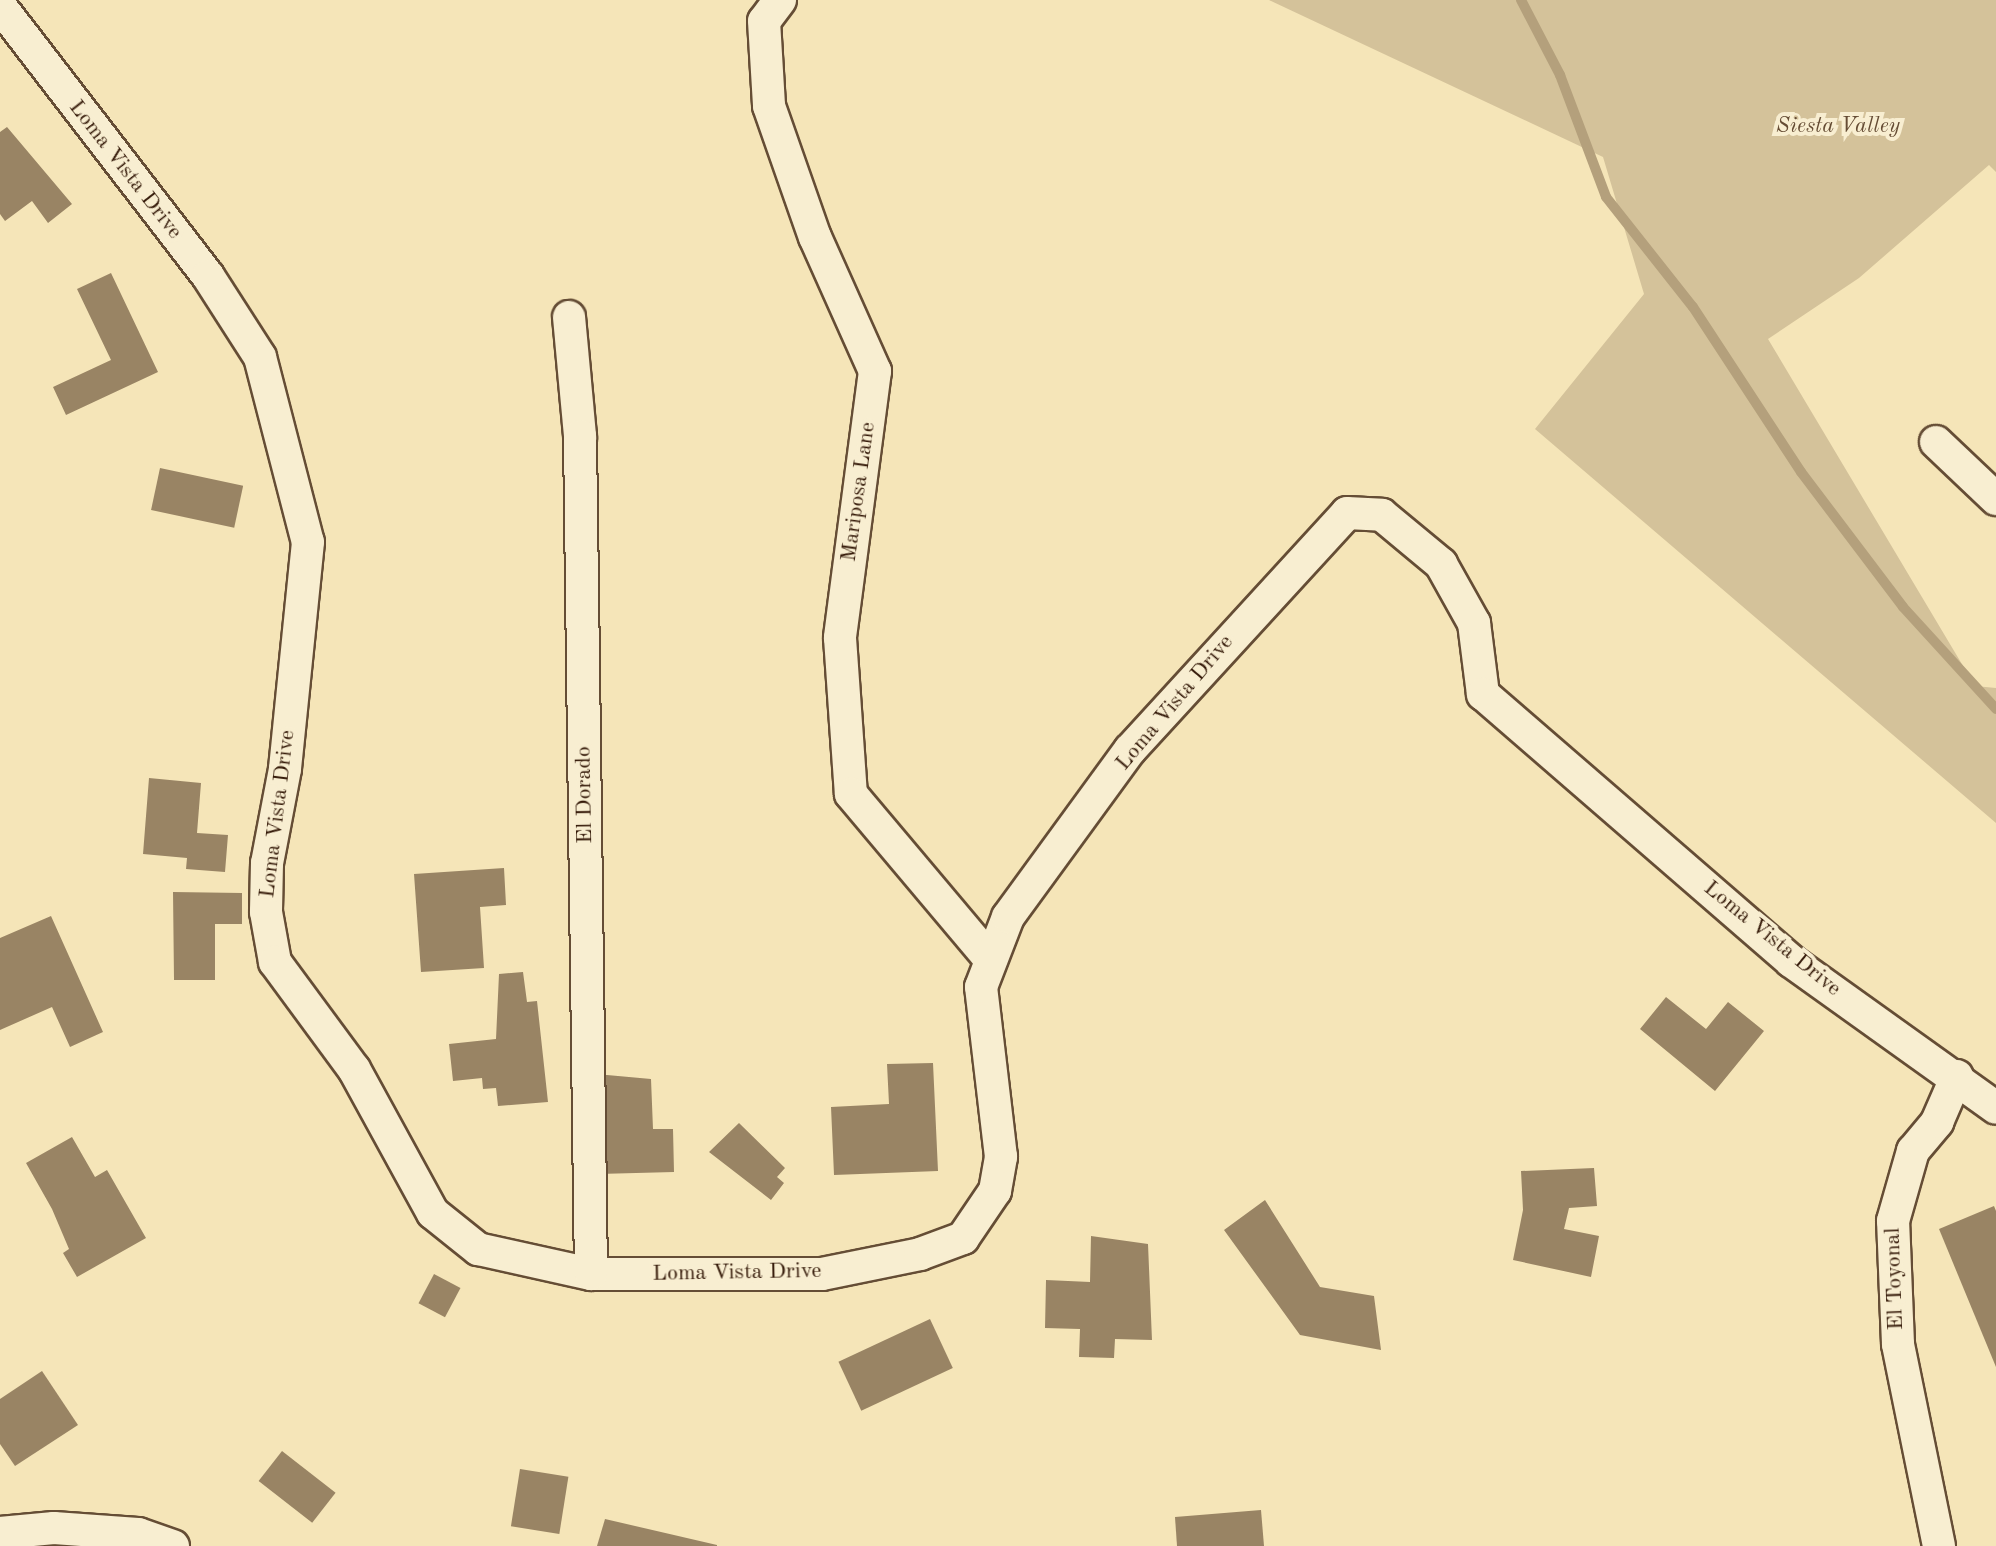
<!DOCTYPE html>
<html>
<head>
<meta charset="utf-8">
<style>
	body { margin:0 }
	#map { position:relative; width:1996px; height:1546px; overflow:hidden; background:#f5e5b8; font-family:"Old Standard TT",serif }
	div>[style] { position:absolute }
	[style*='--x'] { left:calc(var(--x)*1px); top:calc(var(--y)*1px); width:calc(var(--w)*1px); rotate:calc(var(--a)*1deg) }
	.green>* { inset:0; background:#d4c29a }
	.stream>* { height:10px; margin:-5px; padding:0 5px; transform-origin:5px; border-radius:5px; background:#b4a07c }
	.building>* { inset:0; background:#998464; transform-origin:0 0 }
	.roads { filter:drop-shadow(2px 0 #654d35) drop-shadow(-2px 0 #654d35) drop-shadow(0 2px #654d35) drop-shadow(0 -2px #654d35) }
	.street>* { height:32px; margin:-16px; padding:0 16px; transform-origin:16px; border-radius:16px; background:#f8eed1 }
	span { translate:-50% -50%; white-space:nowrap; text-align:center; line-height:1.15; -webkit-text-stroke:8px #f8eed1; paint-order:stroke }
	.park-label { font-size:22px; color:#654c34; font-style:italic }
	.street-label { font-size:22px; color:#351a09 }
</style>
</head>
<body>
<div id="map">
	<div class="green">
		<div style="clip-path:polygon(1269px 0,1996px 0,1996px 172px,1989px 165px,1859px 278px,1768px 339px,1975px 686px,1996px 688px,1996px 823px,1535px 429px,1644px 294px,1603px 157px)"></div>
	</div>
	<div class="stream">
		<div style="--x:1521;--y:0;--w:85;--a:62.5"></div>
		<div style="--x:1560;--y:75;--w:130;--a:69.3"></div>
		<div style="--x:1606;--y:197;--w:140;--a:51.7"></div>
		<div style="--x:1693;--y:307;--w:197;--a:56.8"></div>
		<div style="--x:1801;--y:472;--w:169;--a:52.9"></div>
		<div style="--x:1903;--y:607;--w:138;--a:47.6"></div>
	</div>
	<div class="building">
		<div style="clip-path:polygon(7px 127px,72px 204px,48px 223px,32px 201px,5px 221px,0 214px,0 132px)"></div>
		<div style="clip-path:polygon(111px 273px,158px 372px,66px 415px,53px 387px,111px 360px,77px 289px)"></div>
		<div style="left:160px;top:468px;width:85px;height:43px;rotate:12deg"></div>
		<div style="clip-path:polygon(149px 778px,201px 783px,197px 833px,228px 835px,225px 872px,186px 869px,187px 858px,143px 854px)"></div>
		<div style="clip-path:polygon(504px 868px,506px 905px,480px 907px,484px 968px,421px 972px,414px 874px)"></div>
		<div style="clip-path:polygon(173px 892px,242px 893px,242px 924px,215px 924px,215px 980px,174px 980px)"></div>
		<div style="clip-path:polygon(51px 916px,103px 1032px,70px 1047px,52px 1007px,0 1030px,0 938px)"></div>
		<div style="clip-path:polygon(523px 972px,527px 1002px,537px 1001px,548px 1102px,498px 1106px,496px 1088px,483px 1089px,482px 1078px,453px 1081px,449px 1044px,496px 1039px,499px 974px)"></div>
		<div style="clip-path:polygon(1666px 997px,1706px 1029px,1728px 1002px,1764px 1031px,1715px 1091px,1640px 1029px)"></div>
		<div style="clip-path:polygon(933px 1063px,938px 1171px,834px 1175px,831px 1107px,889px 1104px,887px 1064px)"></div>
		<div style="clip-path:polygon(596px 1074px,651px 1079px,653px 1129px,673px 1129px,674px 1172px,598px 1174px)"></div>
		<div style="clip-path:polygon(739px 1123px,785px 1168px,777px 1177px,784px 1183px,771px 1200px,709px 1152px)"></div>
		<div style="clip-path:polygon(72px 1137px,95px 1177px,107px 1170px,146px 1238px,77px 1277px,63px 1253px,69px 1249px,52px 1209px,26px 1163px)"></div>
		<div style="clip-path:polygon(1594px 1168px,1597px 1206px,1569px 1208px,1564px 1229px,1599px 1236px,1591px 1277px,1513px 1260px,1523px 1210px,1521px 1171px)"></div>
		<div style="clip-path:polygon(1265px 1200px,1320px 1287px,1374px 1296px,1381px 1350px,1300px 1335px,1224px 1230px)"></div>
		<div style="clip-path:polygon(1994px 1206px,1996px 1211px,1996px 1367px,1939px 1229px)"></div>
		<div style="clip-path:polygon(1091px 1236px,1148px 1244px,1152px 1340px,1115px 1339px,1114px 1358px,1079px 1357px,1080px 1329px,1045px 1328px,1046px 1280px,1090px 1282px)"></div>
		<div style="left:434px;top:1274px;width:30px;height:33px;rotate:28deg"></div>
		<div style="left:930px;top:1319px;width:54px;height:101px;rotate:65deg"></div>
		<div style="clip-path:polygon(42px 1371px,78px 1425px,15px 1466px,0 1444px,0 1399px)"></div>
		<div style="left:282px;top:1451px;width:68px;height:38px;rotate:38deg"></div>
		<div style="left:520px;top:1469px;width:49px;height:58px;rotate:9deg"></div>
		<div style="clip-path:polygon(1261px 1510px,1264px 1546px,1177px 1546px,1175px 1517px)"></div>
		<div style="clip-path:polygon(605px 1519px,717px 1545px,717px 1546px,597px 1546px)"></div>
	</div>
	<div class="roads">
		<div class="street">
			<div style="--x:780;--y:0;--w:26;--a:127"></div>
			<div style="--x:764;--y:21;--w:85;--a:86.6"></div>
			<div style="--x:769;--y:106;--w:139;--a:70.7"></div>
			<div style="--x:815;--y:237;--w:147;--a:65.9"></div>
			<div style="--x:875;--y:371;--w:269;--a:97.5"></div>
			<div style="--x:840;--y:638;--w:156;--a:86"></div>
			<div style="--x:851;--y:794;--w:216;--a:49.9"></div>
			<div style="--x:0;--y:6;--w:341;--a:52.4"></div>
			<div style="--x:208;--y:276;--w:96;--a:57.3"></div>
			<div style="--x:260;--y:357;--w:191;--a:75.5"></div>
			<div style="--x:308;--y:542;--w:228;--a:95.8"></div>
			<div style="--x:285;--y:769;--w:96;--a:100.8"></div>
			<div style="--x:267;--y:863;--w:49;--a:91.2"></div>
			<div style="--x:266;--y:912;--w:51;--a:79.8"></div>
			<div style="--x:275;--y:962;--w:133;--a:53.6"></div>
			<div style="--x:354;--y:1069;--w:164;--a:61.3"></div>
			<div style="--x:433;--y:1213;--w:58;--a:38.7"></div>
			<div style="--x:478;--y:1249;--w:116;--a:12.5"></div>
			<div style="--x:591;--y:1274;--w:231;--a:0"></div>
			<div style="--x:822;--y:1274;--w:100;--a:-11.5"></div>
			<div style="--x:920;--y:1254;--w:46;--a:-20.4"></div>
			<div style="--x:963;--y:1238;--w:57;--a:-55.8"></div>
			<div style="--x:995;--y:1191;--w:35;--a:-80"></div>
			<div style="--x:1001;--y:1157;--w:171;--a:-96.7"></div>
			<div style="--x:981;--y:987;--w:75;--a:-68.9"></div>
			<div style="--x:1008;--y:917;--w:207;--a:-53.9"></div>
			<div style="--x:1130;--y:750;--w:321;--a:-47.5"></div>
			<div style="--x:1347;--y:513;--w:35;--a:3"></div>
			<div style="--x:1382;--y:515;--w:77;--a:39.7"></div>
			<div style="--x:1441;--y:564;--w:68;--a:60.8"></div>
			<div style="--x:1474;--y:623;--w:72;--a:82.8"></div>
			<div style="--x:1483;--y:694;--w:408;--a:40.9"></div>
			<div style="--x:1791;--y:961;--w:252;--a:35.6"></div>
			<div style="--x:569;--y:317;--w:120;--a:84.7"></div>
			<div style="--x:580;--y:436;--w:838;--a:89.25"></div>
			<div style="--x:1936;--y:442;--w:83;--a:43.5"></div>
			<div style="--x:0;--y:1533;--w:54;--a:-5.3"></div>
			<div style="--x:54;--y:1528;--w:84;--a:4.1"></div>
			<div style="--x:138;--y:1534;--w:37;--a:19"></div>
			<div style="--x:1939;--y:1546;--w:206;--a:-101.5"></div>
			<div style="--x:1898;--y:1344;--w:123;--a:-92.3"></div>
			<div style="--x:1893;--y:1221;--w:73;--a:-74.1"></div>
			<div style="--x:1913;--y:1151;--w:38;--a:-50"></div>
			<div style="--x:1937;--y:1122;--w:50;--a:-66.5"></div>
		</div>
	</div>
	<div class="park-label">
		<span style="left:1838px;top:127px">Siesta Valley</span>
	</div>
	<div class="street-label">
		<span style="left:125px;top:170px;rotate:52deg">Loma Vista Drive</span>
		<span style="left:859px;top:492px;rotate:-82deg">Mariposa Lane</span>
		<span style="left:1175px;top:703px;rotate:-50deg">Loma Vista Drive</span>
		<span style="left:585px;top:795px;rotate:-91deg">El Dorado</span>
		<span style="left:278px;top:814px;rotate:-83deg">Loma Vista Drive</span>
		<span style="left:1772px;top:939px;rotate:39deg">Loma Vista Drive</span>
		<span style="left:737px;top:1273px;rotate:-1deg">Loma Vista Drive</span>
		<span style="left:1895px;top:1279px;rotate:-92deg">El Toyonal</span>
	</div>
</div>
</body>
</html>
